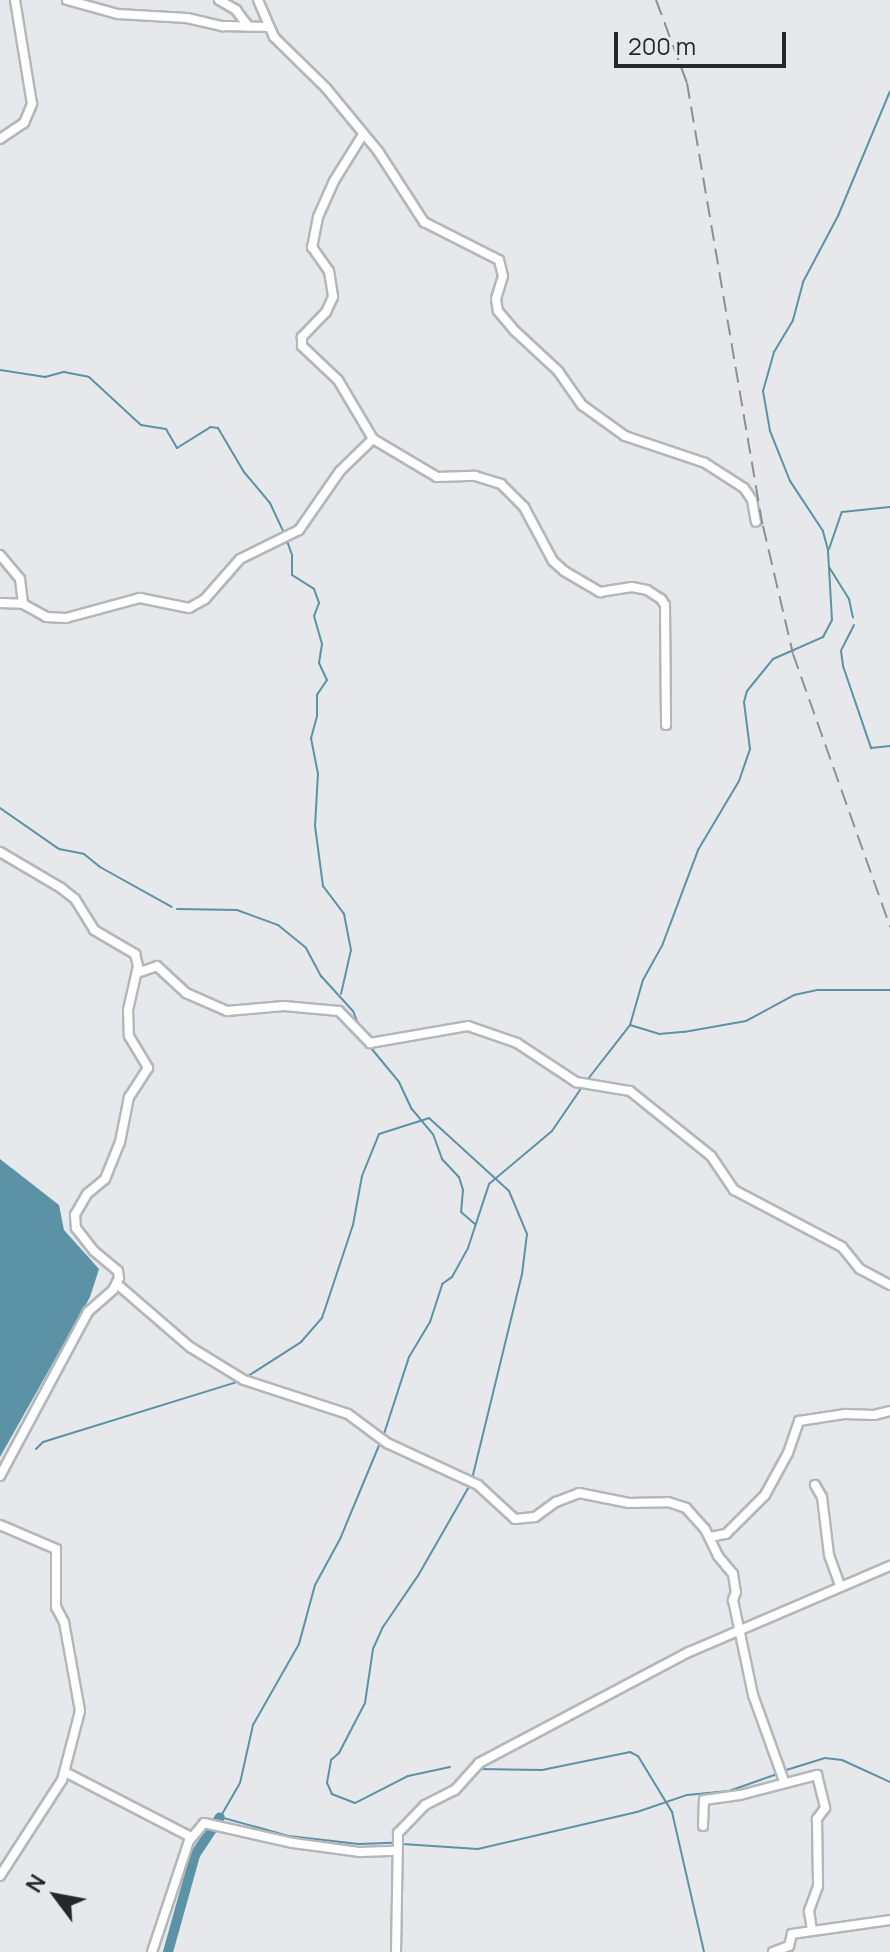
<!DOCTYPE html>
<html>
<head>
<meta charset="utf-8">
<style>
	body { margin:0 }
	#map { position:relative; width:890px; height:1952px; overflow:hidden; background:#e6e8eb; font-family:Manrope,sans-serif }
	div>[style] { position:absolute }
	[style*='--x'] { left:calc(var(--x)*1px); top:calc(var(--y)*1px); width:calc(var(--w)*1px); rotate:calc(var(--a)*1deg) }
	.water>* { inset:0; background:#5c92a5 }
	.stream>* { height:2px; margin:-1px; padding:0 1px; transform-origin:1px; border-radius:1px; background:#5c92a5 }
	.river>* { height:10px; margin:-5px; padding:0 5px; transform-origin:5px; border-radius:5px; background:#5c92a5 }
	.roads { filter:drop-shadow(2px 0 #b5b6b9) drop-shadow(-2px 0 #b5b6b9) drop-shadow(0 2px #b5b6b9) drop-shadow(0 -2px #b5b6b9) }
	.minor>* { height:8px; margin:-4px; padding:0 4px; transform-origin:4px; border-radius:4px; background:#fff }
	.rail>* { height:2px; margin-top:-1px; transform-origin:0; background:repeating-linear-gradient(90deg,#8e8f91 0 16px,transparent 0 24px) }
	span { translate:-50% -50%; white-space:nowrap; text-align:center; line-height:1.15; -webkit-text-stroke:7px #e6e8eb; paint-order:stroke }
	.north { position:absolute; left:16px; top:1856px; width:80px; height:80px; -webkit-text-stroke:6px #e6e8eb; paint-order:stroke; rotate:302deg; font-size:22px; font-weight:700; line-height:32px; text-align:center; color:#262728 }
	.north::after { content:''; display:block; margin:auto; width:28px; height:36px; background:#262728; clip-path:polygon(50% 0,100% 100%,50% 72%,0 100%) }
	.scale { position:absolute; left:614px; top:32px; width:172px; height:36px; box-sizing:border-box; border:4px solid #262728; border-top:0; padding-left:10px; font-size:24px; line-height:28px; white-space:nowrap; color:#262728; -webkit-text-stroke:6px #e6e8eb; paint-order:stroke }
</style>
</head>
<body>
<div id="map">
	<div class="water">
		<div style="clip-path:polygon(0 1159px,59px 1205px,64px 1230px,99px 1269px,90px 1297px,0 1457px)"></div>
	</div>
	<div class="stream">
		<div style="--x:0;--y:370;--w:46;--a:8.8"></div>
		<div style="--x:45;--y:377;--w:20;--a:-15"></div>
		<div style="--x:64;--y:372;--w:25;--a:11"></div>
		<div style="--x:89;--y:377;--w:71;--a:42.7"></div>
		<div style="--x:141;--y:425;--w:25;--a:9"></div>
		<div style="--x:166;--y:429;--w:22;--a:60"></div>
		<div style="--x:177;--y:448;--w:39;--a:-32"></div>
		<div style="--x:210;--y:427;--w:8;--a:7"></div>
		<div style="--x:218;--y:428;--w:51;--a:59.4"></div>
		<div style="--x:244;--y:472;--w:40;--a:50"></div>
		<div style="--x:270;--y:503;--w:33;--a:65"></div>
		<div style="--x:287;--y:541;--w:15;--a:70"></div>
		<div style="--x:292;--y:555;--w:20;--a:90"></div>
		<div style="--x:292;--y:575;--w:26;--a:32"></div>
		<div style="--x:314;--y:589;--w:15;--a:70"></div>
		<div style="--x:319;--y:603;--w:14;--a:111"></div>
		<div style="--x:314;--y:616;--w:29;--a:74"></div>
		<div style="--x:322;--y:644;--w:19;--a:99"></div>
		<div style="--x:319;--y:663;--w:19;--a:65"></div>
		<div style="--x:327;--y:680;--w:18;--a:124"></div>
		<div style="--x:317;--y:695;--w:21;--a:90"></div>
		<div style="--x:317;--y:716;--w:23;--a:105"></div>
		<div style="--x:311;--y:738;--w:36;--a:79"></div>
		<div style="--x:318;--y:773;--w:53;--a:93.2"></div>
		<div style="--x:315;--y:826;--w:61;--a:82.4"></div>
		<div style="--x:323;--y:886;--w:35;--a:53"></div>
		<div style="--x:344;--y:914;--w:37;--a:79"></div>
		<div style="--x:351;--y:950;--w:45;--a:102.8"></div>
		<div style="--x:829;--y:549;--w:39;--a:-71"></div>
		<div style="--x:842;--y:512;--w:48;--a:-5.9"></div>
		<div style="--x:829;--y:567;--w:38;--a:58"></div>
		<div style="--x:849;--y:599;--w:19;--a:78"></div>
		<div style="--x:854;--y:625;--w:29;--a:117"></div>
		<div style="--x:841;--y:651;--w:15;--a:82"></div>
		<div style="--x:843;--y:666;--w:87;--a:71.1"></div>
		<div style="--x:871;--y:748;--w:19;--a:-6"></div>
		<div style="--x:0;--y:808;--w:72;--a:34.8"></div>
		<div style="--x:59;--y:849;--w:25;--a:11"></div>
		<div style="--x:84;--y:854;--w:21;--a:39"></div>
		<div style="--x:100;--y:867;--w:82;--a:29.1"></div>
		<div style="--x:177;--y:909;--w:60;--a:1"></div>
		<div style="--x:237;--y:910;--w:44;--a:20.1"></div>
		<div style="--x:278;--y:925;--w:36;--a:39"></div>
		<div style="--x:306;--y:948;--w:32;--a:62"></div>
		<div style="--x:321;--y:976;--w:47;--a:47.6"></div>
		<div style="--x:353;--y:1011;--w:18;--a:68"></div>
		<div style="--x:630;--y:1025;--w:30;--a:17"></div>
		<div style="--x:659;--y:1034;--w:25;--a:-5"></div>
		<div style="--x:684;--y:1032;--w:63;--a:-10.1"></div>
		<div style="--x:746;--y:1021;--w:55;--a:-28.4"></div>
		<div style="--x:794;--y:995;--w:25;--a:-12"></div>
		<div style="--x:818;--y:990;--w:72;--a:0"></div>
		<div style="--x:371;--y:1048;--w:44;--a:50.5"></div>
		<div style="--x:399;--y:1082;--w:29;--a:65"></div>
		<div style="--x:411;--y:1108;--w:34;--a:50"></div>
		<div style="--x:433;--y:1134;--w:27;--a:70"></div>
		<div style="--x:442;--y:1159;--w:25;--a:47"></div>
		<div style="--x:459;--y:1177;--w:14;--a:73"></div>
		<div style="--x:463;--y:1190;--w:22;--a:95"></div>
		<div style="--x:461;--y:1212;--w:18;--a:41"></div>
		<div style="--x:588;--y:1079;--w:68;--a:-52.1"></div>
		<div style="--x:630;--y:1025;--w:47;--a:-73.9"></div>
		<div style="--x:643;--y:980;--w:39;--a:-61"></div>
		<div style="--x:662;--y:946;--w:103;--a:-69.4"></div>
		<div style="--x:698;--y:850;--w:80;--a:-59.3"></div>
		<div style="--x:739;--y:781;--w:34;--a:-71"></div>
		<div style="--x:750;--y:749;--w:47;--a:-97.3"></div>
		<div style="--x:744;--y:702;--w:11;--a:-75"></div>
		<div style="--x:747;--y:691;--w:41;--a:-50.9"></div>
		<div style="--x:773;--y:659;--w:55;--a:-23.7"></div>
		<div style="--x:823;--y:637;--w:19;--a:-62"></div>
		<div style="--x:832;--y:620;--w:70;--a:-93.3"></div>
		<div style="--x:828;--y:550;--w:20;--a:-105"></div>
		<div style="--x:823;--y:531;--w:60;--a:-123.4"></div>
		<div style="--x:790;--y:481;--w:54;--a:-111.8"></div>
		<div style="--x:770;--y:431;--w:41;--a:-99.9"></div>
		<div style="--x:763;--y:391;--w:41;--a:-74.2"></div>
		<div style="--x:774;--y:352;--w:37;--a:-59"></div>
		<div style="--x:793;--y:320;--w:39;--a:-75"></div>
		<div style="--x:803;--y:282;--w:75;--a:-62.1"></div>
		<div style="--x:838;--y:216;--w:135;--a:-67.4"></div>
		<div style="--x:245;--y:1378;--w:67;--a:-32.7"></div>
		<div style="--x:301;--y:1342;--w:32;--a:-49"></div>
		<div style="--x:322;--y:1318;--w:98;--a:-71.6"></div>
		<div style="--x:353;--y:1225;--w:50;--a:-79.6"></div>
		<div style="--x:362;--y:1176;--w:45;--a:-68"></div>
		<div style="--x:379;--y:1134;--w:52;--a:-17.7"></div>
		<div style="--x:429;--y:1118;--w:108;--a:42.4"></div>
		<div style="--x:509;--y:1191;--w:47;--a:67.3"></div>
		<div style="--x:527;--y:1234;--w:40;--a:97.1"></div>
		<div style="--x:522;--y:1274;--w:211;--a:103.7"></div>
		<div style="--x:383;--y:1437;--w:84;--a:-72"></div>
		<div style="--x:409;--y:1357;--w:41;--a:-59"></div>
		<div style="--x:430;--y:1322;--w:40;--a:-72"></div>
		<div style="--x:442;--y:1284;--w:12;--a:-35"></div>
		<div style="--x:452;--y:1277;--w:33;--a:-61"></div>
		<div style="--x:468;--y:1248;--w:67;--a:-71.8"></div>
		<div style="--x:489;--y:1184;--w:82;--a:-40.1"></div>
		<div style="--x:552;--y:1131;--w:53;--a:-55.7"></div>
		<div style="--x:380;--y:1443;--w:104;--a:112.6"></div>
		<div style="--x:340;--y:1539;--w:52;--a:118.5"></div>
		<div style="--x:315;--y:1585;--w:61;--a:105.2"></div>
		<div style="--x:299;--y:1644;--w:93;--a:119.6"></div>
		<div style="--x:253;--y:1725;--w:59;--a:102.6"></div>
		<div style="--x:240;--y:1783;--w:39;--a:120"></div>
		<div style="--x:220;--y:1817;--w:72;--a:15.4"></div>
		<div style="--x:289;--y:1836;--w:70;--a:6.5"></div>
		<div style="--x:359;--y:1844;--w:34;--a:-2"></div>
		<div style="--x:36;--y:1449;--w:10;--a:-45"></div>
		<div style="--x:43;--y:1442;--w:206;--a:-17.2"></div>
		<div style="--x:450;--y:1767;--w:43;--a:167.9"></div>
		<div style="--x:408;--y:1776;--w:59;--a:153"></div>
		<div style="--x:355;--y:1803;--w:25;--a:-159"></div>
		<div style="--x:332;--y:1794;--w:12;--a:-114"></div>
		<div style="--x:327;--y:1783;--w:23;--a:-80"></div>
		<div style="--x:331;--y:1760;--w:11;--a:-41"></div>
		<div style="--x:339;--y:1753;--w:56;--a:-62.5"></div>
		<div style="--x:365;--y:1703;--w:55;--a:-81.6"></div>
		<div style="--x:373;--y:1649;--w:24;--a:-66"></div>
		<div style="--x:383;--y:1627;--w:64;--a:-55.8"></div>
		<div style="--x:419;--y:1574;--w:103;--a:-60.2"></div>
		<div style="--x:478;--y:1769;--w:64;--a:0.9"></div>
		<div style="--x:542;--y:1770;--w:90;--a:-11.6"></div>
		<div style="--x:630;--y:1752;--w:9;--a:27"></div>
		<div style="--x:638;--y:1756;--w:66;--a:58.7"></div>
		<div style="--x:672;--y:1812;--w:144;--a:77.1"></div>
		<div style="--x:783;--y:1771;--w:44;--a:-17.2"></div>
		<div style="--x:825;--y:1758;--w:17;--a:7"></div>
		<div style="--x:842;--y:1760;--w:53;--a:24.6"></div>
		<div style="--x:402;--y:1844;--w:76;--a:3.8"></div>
		<div style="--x:478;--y:1849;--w:163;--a:-13.1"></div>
		<div style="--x:637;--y:1812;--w:53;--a:-18.8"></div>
		<div style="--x:687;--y:1795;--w:42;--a:-5.4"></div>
		<div style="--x:729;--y:1791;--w:51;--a:-19.5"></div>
	</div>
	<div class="river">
		<div style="--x:168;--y:1952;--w:101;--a:-74.4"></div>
		<div style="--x:195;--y:1855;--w:45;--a:-56.7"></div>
	</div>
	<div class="roads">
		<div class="minor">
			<div style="--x:67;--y:0;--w:53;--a:15.4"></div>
			<div style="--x:118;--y:14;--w:69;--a:3.3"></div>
			<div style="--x:187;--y:18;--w:37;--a:13"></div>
			<div style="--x:223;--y:26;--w:46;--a:1.2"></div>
			<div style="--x:219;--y:0;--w:20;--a:30"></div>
			<div style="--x:236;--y:10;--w:21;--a:53"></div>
			<div style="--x:258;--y:0;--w:40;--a:66.6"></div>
			<div style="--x:274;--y:37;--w:73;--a:44.4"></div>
			<div style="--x:326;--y:88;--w:82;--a:50.5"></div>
			<div style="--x:378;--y:151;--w:85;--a:57.1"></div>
			<div style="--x:424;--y:222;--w:84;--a:26.9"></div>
			<div style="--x:499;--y:260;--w:16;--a:76"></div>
			<div style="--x:503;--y:276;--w:24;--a:107"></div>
			<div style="--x:496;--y:299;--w:12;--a:81"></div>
			<div style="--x:498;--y:311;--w:26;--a:50"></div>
			<div style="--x:515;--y:331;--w:59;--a:42.9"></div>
			<div style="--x:558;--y:371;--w:42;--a:54.8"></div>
			<div style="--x:582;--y:405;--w:53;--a:35.8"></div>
			<div style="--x:625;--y:436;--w:84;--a:18.6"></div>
			<div style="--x:705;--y:463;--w:46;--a:32.7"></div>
			<div style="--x:744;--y:488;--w:14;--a:56"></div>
			<div style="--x:752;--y:500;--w:22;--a:80"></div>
			<div style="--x:362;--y:136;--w:53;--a:121.9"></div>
			<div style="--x:334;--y:181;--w:39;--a:114"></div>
			<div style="--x:318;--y:217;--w:31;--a:101"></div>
			<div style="--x:312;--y:247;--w:29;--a:55"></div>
			<div style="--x:329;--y:271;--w:26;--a:81"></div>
			<div style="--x:333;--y:297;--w:17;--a:115"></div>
			<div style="--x:326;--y:312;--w:35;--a:134"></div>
			<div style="--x:302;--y:337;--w:9;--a:90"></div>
			<div style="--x:302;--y:346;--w:50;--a:43.4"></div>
			<div style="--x:338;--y:380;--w:69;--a:59.3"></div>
			<div style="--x:373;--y:439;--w:74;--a:30.7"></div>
			<div style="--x:437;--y:477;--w:38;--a:-2"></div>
			<div style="--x:475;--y:476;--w:27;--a:17"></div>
			<div style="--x:501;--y:484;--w:33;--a:45"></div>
			<div style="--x:524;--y:507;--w:61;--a:61.8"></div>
			<div style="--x:553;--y:561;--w:15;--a:42"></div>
			<div style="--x:564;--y:571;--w:42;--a:30.3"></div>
			<div style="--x:600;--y:592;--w:32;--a:-9"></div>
			<div style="--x:632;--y:587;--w:15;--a:11"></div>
			<div style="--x:647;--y:590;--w:17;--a:33"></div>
			<div style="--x:661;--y:599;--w:7;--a:56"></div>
			<div style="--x:665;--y:605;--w:120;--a:89.5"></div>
			<div style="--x:0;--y:139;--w:29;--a:-34"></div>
			<div style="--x:24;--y:123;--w:21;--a:-67"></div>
			<div style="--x:32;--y:104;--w:105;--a:-99.3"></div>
			<div style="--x:0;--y:555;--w:31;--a:50"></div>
			<div style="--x:20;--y:579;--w:25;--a:83"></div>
			<div style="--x:23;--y:604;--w:26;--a:29"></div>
			<div style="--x:46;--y:617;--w:20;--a:3"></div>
			<div style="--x:66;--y:618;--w:77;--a:-15.1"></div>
			<div style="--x:140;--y:598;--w:50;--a:11.5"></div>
			<div style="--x:189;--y:608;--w:18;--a:-29"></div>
			<div style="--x:205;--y:599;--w:53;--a:-48.8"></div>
			<div style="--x:240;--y:559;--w:66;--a:-26.2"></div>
			<div style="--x:299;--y:530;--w:72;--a:-55.2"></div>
			<div style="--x:340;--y:471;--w:46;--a:-44.1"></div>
			<div style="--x:0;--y:603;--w:23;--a:2"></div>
			<div style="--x:0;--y:852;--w:71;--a:30.5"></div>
			<div style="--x:61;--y:888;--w:18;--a:38"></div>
			<div style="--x:75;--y:899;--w:36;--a:58"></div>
			<div style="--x:94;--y:930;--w:48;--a:30.3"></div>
			<div style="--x:135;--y:954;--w:12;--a:76"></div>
			<div style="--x:138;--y:966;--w:45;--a:102.8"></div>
			<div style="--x:128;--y:1010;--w:26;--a:88"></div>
			<div style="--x:129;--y:1036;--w:37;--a:59"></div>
			<div style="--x:148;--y:1068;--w:35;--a:123"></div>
			<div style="--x:129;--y:1097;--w:46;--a:101.3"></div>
			<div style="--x:120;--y:1142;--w:40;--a:112"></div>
			<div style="--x:105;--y:1179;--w:23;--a:140"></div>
			<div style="--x:87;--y:1194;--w:24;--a:120"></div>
			<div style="--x:75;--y:1215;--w:13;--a:86"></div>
			<div style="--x:76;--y:1228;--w:29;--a:52"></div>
			<div style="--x:94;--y:1251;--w:31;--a:40"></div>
			<div style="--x:118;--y:1271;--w:7;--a:82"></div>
			<div style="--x:119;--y:1278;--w:13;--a:117"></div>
			<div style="--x:113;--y:1290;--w:33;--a:139"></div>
			<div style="--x:88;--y:1312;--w:186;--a:118.2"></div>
			<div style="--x:137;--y:973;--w:21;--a:-19"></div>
			<div style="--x:157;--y:966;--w:40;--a:43"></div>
			<div style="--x:186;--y:993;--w:45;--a:23.7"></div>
			<div style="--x:227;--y:1011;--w:57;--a:-5"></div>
			<div style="--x:284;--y:1006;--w:55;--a:5.2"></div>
			<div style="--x:339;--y:1011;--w:45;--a:45.9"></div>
			<div style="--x:370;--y:1043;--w:99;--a:-9.8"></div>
			<div style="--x:468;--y:1026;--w:52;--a:19.1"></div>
			<div style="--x:517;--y:1043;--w:71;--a:33.5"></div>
			<div style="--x:576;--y:1082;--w:55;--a:9.5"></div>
			<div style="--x:630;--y:1091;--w:104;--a:38.7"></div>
			<div style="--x:711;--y:1156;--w:41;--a:55.9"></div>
			<div style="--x:734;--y:1190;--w:122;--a:27.8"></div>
			<div style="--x:842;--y:1247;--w:28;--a:51"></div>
			<div style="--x:860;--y:1269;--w:34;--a:28"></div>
			<div style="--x:117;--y:1284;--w:96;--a:40.8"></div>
			<div style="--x:190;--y:1347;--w:63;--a:31.4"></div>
			<div style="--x:244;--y:1380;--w:109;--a:18.1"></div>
			<div style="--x:348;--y:1414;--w:49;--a:36.6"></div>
			<div style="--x:387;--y:1443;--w:100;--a:24.8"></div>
			<div style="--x:478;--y:1485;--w:50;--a:42.6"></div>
			<div style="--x:515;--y:1519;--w:20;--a:-6"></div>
			<div style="--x:535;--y:1517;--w:26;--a:-36"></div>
			<div style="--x:556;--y:1502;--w:25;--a:-21"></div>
			<div style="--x:579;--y:1493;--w:51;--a:11.3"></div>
			<div style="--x:629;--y:1503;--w:39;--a:-1"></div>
			<div style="--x:668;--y:1502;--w:19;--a:18"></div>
			<div style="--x:686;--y:1508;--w:28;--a:48"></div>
			<div style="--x:705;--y:1529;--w:30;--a:64"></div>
			<div style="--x:718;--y:1556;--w:23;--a:50"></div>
			<div style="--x:733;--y:1574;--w:18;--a:81"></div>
			<div style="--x:736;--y:1592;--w:9;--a:111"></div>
			<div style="--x:733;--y:1600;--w:97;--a:78.1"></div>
			<div style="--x:753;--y:1695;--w:91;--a:70.2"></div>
			<div style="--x:815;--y:1485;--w:14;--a:60"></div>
			<div style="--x:822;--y:1497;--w:58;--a:83.1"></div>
			<div style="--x:829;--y:1555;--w:33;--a:70"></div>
			<div style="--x:0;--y:1525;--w:61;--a:23.2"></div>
			<div style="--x:56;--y:1549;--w:58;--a:90"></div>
			<div style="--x:56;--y:1607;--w:17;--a:62"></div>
			<div style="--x:64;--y:1622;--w:90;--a:79.8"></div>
			<div style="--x:80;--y:1711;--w:71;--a:104.6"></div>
			<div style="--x:62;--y:1780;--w:114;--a:122.9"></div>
			<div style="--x:710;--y:1537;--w:16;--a:-11"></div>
			<div style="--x:726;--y:1534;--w:55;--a:-45"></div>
			<div style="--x:765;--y:1495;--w:48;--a:-61.3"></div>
			<div style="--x:788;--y:1453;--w:34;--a:-71"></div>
			<div style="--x:799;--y:1421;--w:47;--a:-8.7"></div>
			<div style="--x:845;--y:1414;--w:29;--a:2"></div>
			<div style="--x:874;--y:1415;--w:16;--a:-14"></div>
			<div style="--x:65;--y:1772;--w:142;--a:27.3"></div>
			<div style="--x:703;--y:1826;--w:26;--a:-88"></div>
			<div style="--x:704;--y:1800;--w:36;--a:-8"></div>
			<div style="--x:740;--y:1795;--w:80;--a:-14.6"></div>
			<div style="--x:817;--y:1775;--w:34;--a:76"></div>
			<div style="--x:825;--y:1808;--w:14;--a:126"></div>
			<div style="--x:817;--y:1819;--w:67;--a:89.1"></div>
			<div style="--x:818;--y:1886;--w:27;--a:110"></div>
			<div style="--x:809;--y:1911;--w:20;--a:81"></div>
			<div style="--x:152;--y:1952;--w:117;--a:-71.6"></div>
			<div style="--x:189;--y:1841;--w:23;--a:-50"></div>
			<div style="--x:204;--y:1823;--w:91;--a:12.7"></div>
			<div style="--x:293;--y:1843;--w:68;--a:7.7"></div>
			<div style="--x:360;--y:1852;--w:37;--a:-2"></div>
			<div style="--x:396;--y:1952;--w:119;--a:-89"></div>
			<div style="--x:398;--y:1833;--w:39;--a:-46"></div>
			<div style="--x:425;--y:1805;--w:34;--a:-27"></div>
			<div style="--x:455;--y:1790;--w:36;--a:-48"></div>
			<div style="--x:479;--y:1763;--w:238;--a:-27.9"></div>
			<div style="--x:689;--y:1652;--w:219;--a:-23.2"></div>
			<div style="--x:773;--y:1952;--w:17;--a:-21"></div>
			<div style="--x:789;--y:1946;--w:12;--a:-76"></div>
			<div style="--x:792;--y:1934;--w:99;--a:-8.1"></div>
		</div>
	</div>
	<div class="rail">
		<div style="--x:656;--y:0;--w:89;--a:69.5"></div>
		<div style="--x:687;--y:83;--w:449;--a:80.3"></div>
		<div style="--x:763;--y:526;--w:131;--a:76.8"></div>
		<div style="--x:793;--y:654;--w:290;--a:70.4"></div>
	</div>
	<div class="north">N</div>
	<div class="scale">200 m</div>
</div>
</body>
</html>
